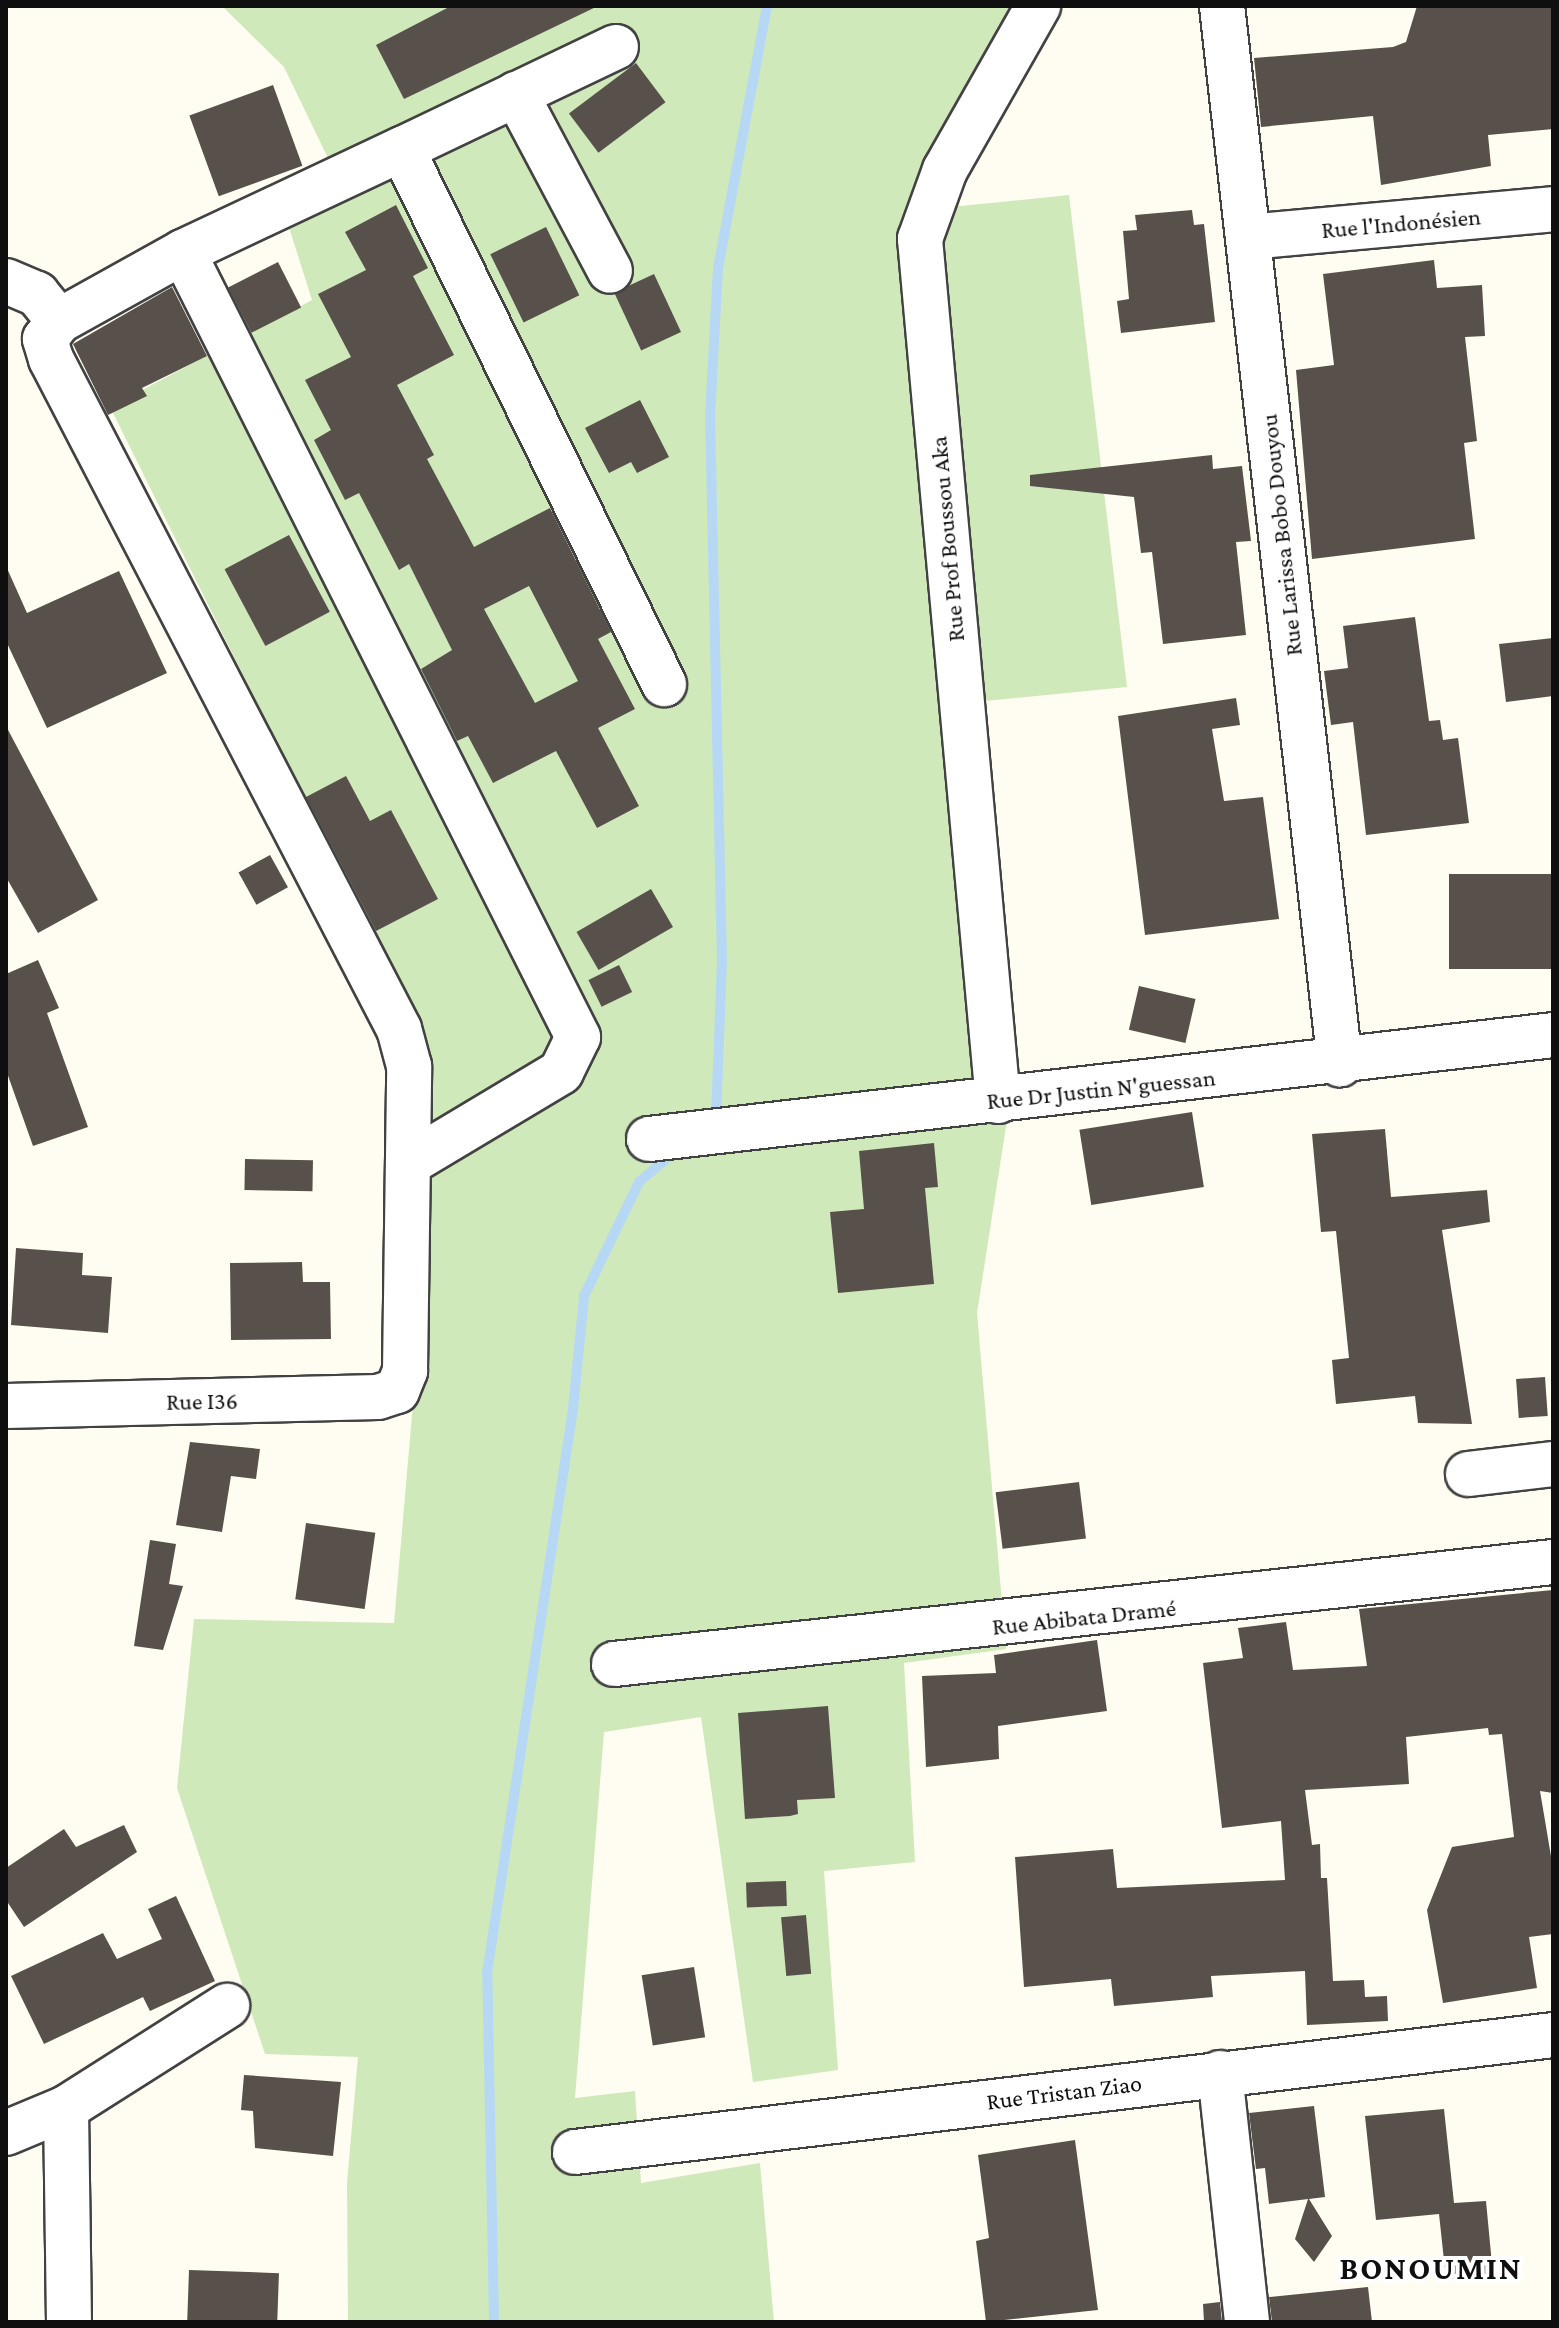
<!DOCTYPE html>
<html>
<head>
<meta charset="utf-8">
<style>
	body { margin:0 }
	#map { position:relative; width:1559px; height:2328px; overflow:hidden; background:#fffdf1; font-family:"Crimson Pro",serif }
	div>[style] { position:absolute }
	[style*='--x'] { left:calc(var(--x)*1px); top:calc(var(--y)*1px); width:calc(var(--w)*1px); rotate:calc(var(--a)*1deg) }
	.green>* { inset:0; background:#cfe9bb }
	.stream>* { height:10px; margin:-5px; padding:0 5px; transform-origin:5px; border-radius:5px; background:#b7d8f5 }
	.building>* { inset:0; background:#58514b; transform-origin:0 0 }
	.roads { filter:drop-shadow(2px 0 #424242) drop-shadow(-2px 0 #424242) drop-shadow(0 2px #424242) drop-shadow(0 -2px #424242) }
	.minor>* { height:44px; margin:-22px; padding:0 22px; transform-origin:22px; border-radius:22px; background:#fff }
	span { translate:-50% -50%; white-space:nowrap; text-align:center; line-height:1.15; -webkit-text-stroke:8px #fff; paint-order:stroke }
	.street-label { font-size:24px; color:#0f0f0f }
	.district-label { font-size:32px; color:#0f0f0f; font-weight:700; letter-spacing:2px }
	.frame { position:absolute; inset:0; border:8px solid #0f0f0f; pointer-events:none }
</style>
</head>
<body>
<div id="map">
	<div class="green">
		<div style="clip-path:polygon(222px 6px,1052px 6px,941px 208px,1069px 195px,1127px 687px,974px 702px,1007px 1120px,977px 1313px,1006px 1649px,904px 1663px,915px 1862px,824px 1871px,838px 2070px,753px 2082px,701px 1717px,604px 1732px,575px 2098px,635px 2091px,641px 2183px,760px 2163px,774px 2322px,348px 2322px,347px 2183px,358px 2057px,265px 2054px,177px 1788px,194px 1619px,394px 1623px,416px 1369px,419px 1030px,110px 407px,312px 300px,280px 199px,340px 183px,284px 67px)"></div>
	</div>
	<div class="stream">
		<div style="--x:716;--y:1117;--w:156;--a:-87.8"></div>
		<div style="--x:722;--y:961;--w:545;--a:-91.26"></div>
		<div style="--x:710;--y:416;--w:148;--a:-86.9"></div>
		<div style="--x:718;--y:268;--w:267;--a:-79.4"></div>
		<div style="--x:494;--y:2322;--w:349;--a:-91.1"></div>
		<div style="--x:487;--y:1973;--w:571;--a:-81.33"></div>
		<div style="--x:573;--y:1409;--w:114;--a:-84.4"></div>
		<div style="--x:584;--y:1296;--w:127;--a:-64.2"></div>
		<div style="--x:639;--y:1182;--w:50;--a:-40.1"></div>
	</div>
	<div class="building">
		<div style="clip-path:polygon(451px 6px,598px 6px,404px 99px,376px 45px)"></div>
		<div style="clip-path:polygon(1417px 6px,1553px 6px,1553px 129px,1488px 135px,1491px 166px,1381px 185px,1373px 116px,1261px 127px,1254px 58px,1393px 47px,1406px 42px)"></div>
		<div style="left:636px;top:63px;width:49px;height:84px;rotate:53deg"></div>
		<div style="left:273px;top:85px;width:86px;height:89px;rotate:70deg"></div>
		<div style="clip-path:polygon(evenodd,396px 205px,428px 268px,413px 276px,454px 355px,397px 385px,434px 455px,427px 459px,474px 547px,550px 508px,611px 632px,598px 639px,635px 709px,598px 728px,639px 806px,597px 828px,556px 751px,493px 783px,468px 736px,457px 741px,421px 669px,452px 650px,409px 564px,399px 570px,359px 493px,345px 500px,314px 440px,331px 430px,305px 380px,351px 357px,318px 294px,366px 270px,345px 232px,396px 205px,529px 586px,578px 681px,535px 703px,484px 609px,529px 586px)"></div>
		<div style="clip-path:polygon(1192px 210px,1194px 225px,1204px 224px,1215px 322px,1121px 333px,1117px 301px,1129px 299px,1123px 231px,1137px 230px,1135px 215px)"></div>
		<div style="left:546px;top:227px;width:76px;height:62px;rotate:64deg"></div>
		<div style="clip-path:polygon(1434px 260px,1437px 288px,1482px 285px,1485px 336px,1465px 337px,1477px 441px,1464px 443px,1475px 539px,1312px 559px,1296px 370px,1334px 365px,1323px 274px)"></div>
		<div style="left:278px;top:262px;width:51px;height:56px;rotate:63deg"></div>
		<div style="left:654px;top:274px;width:64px;height:44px;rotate:65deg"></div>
		<div style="clip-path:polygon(172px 287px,207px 356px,142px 388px,147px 396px,108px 415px,73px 344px)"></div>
		<div style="clip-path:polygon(640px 400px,669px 457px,637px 473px,631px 462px,609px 473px,585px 428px)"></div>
		<div style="clip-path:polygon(1212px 455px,1213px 469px,1242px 466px,1251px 541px,1236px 542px,1246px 635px,1163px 644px,1152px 552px,1141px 553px,1134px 497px,1030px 486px,1030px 475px)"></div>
		<div style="left:289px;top:535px;width:87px;height:73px;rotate:62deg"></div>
		<div style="clip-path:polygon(6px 566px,27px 613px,119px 571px,167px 673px,47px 728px,6px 641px)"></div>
		<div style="clip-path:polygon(1415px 617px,1429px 721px,1440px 720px,1443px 740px,1458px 738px,1469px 823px,1366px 835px,1353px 722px,1331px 725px,1324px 671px,1348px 668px,1343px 626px)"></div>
		<div style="clip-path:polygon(1553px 638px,1553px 696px,1506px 702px,1499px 644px)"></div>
		<div style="clip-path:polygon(1236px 698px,1240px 725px,1212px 729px,1224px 801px,1263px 797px,1279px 919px,1145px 935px,1118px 716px)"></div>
		<div style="clip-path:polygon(6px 726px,98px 900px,38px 933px,6px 877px)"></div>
		<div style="clip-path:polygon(346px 776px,370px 821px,391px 810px,438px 899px,376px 931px,306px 797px)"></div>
		<div style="left:270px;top:855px;width:37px;height:36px;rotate:61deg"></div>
		<div style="left:1553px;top:874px;width:95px;height:104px;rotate:90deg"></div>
		<div style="left:651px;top:889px;width:44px;height:86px;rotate:60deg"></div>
		<div style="clip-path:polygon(38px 960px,59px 1008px,47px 1013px,88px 1127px,33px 1146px,6px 1070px,6px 974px)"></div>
		<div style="left:619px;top:965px;width:30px;height:34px;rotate:64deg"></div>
		<div style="left:1139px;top:986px;width:58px;height:45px;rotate:13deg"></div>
		<div style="left:1192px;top:1112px;width:76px;height:114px;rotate:81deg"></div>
		<div style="clip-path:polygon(1385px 1129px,1391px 1197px,1487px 1190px,1490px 1222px,1442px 1230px,1472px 1424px,1418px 1423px,1415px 1396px,1336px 1404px,1332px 1360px,1349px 1358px,1336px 1231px,1321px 1232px,1312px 1134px)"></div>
		<div style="clip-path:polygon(934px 1143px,938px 1187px,925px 1188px,934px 1284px,838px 1293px,830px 1212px,864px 1209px,859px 1151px)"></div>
		<div style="left:245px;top:1159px;width:68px;height:31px;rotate:1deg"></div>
		<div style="clip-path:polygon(16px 1248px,83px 1253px,82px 1275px,112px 1277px,108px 1333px,11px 1325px)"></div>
		<div style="clip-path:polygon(302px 1262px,303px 1282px,330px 1282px,331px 1339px,231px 1340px,230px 1263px)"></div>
		<div style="left:1545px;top:1377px;width:39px;height:29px;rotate:86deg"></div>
		<div style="clip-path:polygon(190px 1442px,260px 1449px,256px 1479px,231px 1476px,222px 1532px,176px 1525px)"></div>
		<div style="left:1079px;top:1482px;width:57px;height:84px;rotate:83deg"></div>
		<div style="left:306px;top:1523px;width:70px;height:77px;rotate:8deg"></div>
		<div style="clip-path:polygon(150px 1540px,176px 1544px,169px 1584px,183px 1586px,163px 1650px,134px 1646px)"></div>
		<div style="clip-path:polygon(1553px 1590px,1553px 1793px,1540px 1791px,1553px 1868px,1553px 1934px,1529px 1937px,1537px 1988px,1443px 2003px,1427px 1910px,1452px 1847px,1514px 1837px,1502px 1734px,1489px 1735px,1488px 1728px,1406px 1737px,1409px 1784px,1305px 1790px,1312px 1845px,1320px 1844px,1321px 1878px,1327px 1878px,1333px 1981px,1364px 1980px,1365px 1997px,1387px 1996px,1388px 2021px,1307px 2025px,1305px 1971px,1211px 1976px,1213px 1997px,1114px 2006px,1111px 1979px,1024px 1987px,1015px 1857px,1113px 1849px,1117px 1888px,1285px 1880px,1281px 1821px,1222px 1828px,1203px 1663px,1243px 1658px,1238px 1628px,1286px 1622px,1293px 1670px,1367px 1666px,1359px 1609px)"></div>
		<div style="clip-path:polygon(1097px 1640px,1107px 1711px,998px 1726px,999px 1759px,926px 1767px,922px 1676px,996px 1673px,994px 1655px)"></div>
		<div style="clip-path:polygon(828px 1706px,835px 1798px,797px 1800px,798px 1814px,790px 1816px,745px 1819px,738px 1713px)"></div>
		<div style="clip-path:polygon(124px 1825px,137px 1852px,24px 1927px,6px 1900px,6px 1868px,64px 1829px,76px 1847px)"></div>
		<div style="left:786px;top:1881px;width:25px;height:40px;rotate:88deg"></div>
		<div style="clip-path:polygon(176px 1896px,215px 1981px,150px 2011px,143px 1997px,44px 2044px,11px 1976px,103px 1933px,117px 1959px,162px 1939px,148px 1909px)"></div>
		<div style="left:806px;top:1915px;width:59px;height:25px;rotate:85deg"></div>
		<div style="left:694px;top:1967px;width:71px;height:53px;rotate:81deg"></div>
		<div style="clip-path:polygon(244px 2075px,341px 2082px,333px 2156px,255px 2148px,253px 2111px,241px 2110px)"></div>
		<div style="clip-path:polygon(1314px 2106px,1325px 2197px,1309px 2199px,1332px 2236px,1314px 2262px,1295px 2239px,1308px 2199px,1269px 2204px,1265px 2168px,1256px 2169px,1249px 2113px)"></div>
		<div style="clip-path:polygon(1444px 2109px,1454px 2203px,1486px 2201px,1493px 2275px,1446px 2279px,1439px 2214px,1376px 2220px,1365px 2116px)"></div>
		<div style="clip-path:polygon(1075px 2140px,1098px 2310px,986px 2322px,976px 2241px,989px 2238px,978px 2155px)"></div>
		<div style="left:189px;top:2270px;width:90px;height:52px;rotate:2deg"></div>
		<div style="clip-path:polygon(1368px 2287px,1372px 2322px,1272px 2322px,1269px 2297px)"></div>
		<div style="clip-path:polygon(1220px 2302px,1222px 2322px,1204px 2322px,1203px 2304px)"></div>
	</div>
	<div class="roads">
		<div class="minor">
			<div style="--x:1222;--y:6;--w:1065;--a:83.64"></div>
			<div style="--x:516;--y:94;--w:200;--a:62"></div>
			<div style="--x:402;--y:149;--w:237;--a:-25.5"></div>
			<div style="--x:1248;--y:237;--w:306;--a:-5.2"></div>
			<div style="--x:183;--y:252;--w:879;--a:63.29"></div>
			<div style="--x:578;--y:1037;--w:39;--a:116"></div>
			<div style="--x:561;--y:1072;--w:177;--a:149.1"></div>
			<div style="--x:6;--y:281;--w:34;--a:23"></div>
			<div style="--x:37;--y:294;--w:35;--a:51"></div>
			<div style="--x:998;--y:1101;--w:866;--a:-95.17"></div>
			<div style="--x:920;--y:239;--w:73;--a:-70.1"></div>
			<div style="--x:945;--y:170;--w:189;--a:-60.4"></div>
			<div style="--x:649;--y:1139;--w:910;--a:-6.56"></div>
			<div style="--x:6;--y:1406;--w:372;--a:-1.4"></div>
			<div style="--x:378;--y:1397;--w:20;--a:-18"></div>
			<div style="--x:397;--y:1391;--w:22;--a:-68"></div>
			<div style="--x:405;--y:1371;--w:305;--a:-89.2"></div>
			<div style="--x:409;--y:1066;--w:38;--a:-105"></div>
			<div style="--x:399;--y:1029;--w:755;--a:-117.45"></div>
			<div style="--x:51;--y:359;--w:21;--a:-107"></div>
			<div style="--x:45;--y:339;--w:23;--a:-52"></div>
			<div style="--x:59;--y:321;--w:142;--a:-29.1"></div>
			<div style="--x:183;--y:252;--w:242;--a:-25.2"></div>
			<div style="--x:402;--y:149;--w:596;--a:63.91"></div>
			<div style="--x:1468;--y:1474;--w:86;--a:-6.7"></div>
			<div style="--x:614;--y:1664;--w:945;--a:-6.2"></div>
			<div style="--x:1220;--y:2073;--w:250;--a:83.8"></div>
			<div style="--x:66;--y:2108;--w:214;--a:89.2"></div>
			<div style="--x:6;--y:2133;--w:65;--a:-22.6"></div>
			<div style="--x:66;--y:2108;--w:191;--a:-32.4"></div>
			<div style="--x:575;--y:2152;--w:985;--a:-6.82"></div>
		</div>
	</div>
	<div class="street-label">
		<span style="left:1401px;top:223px;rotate:-5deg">Rue l'Indonésien</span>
		<span style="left:1281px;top:535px;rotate:-96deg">Rue Larissa Bobo Douyou</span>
		<span style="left:947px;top:539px;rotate:-95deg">Rue Prof Boussou Aka</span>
		<span style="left:1101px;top:1089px;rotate:-6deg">Rue Dr Justin N'guessan</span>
		<span style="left:202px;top:1401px;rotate:-1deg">Rue I36</span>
		<span style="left:1084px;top:1617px;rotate:-6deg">Rue Abibata Dramé</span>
		<span style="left:1064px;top:2092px;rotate:-7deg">Rue Tristan Ziao</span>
	</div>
	<div class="district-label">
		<span style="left:1431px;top:2268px">BONOUMIN</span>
	</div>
	<div class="frame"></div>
</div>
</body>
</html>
